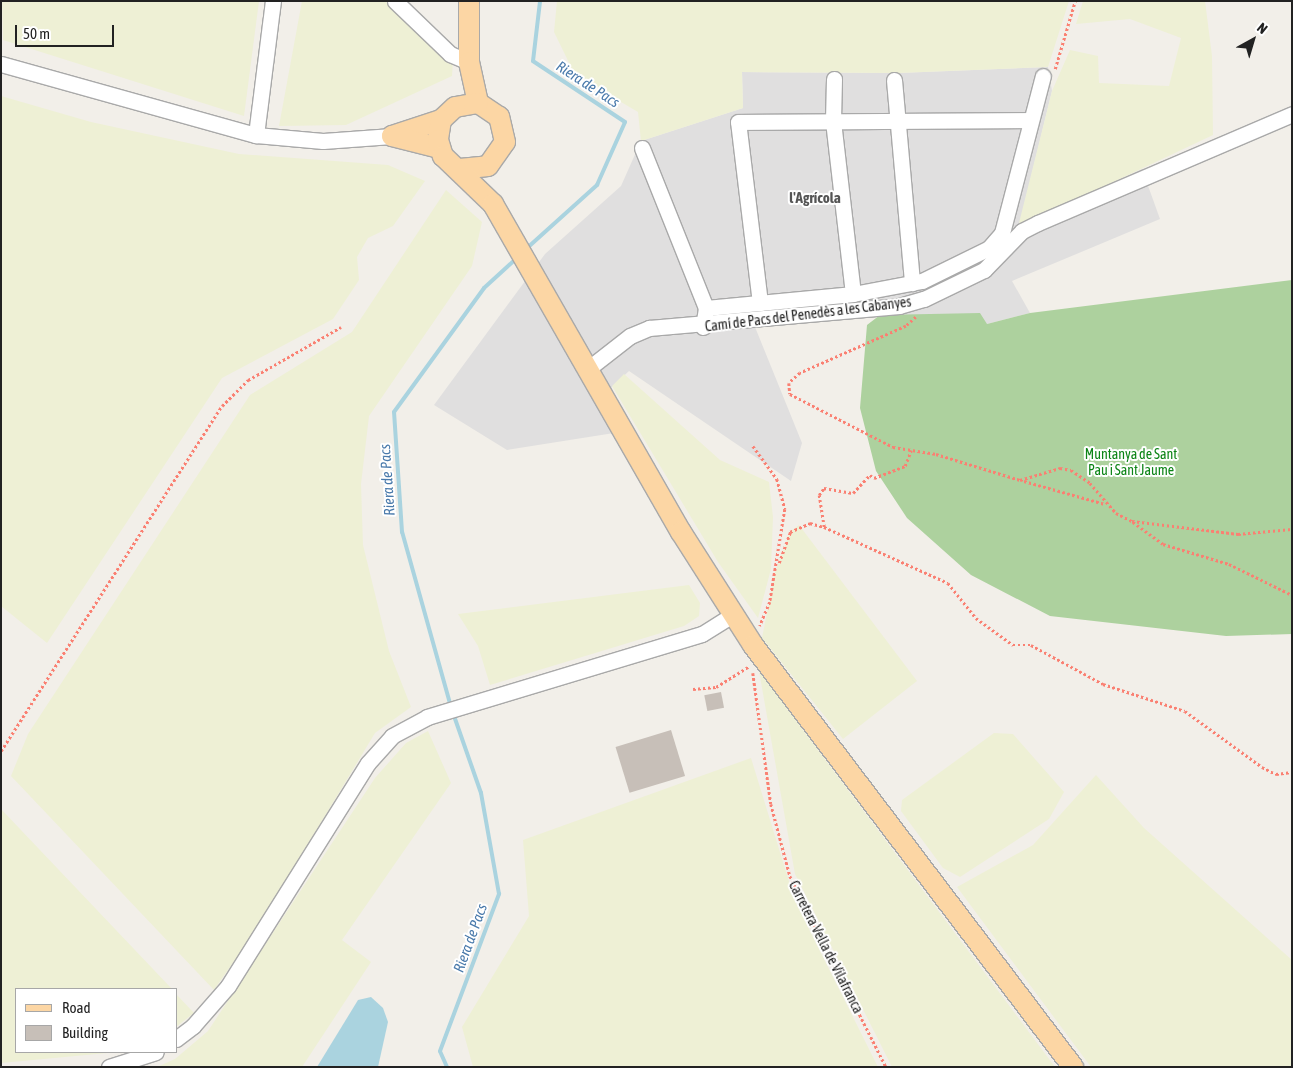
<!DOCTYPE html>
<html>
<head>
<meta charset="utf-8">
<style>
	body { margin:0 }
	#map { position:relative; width:1293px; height:1068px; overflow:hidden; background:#f2efe9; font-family:"Asap Condensed",sans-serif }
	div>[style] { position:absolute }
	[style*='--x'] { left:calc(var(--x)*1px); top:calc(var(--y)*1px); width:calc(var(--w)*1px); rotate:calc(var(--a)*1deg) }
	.residential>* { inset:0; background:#e0dfdf }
	.farmland>* { inset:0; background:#eef0d5 }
	.forest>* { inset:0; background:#add19e }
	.water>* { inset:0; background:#aad3df }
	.stream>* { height:4px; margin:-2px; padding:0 2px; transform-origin:2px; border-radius:2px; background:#aad3df }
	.building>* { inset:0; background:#c7bfb8; transform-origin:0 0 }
	.path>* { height:2.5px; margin-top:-1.25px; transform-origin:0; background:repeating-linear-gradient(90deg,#fa8072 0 2.5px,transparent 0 5px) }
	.roads { filter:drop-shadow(1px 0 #a9a9a9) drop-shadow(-1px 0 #a9a9a9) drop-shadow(0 1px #a9a9a9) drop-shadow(0 -1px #a9a9a9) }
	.minor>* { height:15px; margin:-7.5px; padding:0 7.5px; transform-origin:7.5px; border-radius:7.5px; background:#fff }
	.major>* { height:20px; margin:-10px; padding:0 10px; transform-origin:10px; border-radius:10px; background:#fcd6a4 }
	span { translate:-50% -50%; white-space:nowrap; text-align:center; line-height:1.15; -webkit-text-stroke:4px #fff; paint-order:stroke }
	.street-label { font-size:14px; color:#222 }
	.park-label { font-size:14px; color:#0c8416 }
	.water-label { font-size:15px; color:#4a7aab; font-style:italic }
	.neighbourhood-label { font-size:15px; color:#555; font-weight:700 }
	.frame { position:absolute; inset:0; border:2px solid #222; pointer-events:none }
	.legend { position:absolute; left:15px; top:988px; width:162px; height:65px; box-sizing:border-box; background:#fff; border:1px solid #a7a7a7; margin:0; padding:6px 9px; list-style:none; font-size:15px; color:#222 }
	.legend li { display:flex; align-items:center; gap:10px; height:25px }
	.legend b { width:25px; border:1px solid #a7a7a7 }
	.north { position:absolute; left:1228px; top:15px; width:50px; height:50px; -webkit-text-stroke:4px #fff; paint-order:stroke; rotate:39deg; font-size:14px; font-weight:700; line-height:20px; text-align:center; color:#222 }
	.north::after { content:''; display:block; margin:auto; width:18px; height:22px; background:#222; clip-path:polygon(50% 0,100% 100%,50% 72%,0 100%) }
	.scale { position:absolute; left:15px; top:25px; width:99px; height:22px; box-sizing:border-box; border:2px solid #222; border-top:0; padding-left:6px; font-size:15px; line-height:18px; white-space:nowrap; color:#222; -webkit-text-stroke:4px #fff; paint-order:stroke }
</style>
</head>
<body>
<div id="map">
	<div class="residential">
		<div style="clip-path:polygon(1048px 67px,1052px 91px,1019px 227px,1142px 169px,1160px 219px,1012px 281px,1030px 313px,987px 324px,880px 315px,755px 327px,802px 443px,791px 481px,629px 371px,597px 401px,614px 433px,507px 450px,434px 405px,545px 254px,621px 186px,641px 141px,743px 108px,742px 72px,898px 73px)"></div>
	</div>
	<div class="farmland">
		<div style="clip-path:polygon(2px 1px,259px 1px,244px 116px,3px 40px)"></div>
		<div style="clip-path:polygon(302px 1px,386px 1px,453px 60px,452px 76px,346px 125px,279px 126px)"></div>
		<div style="clip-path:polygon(557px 1px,1069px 1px,1048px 67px,898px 73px,742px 72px,743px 108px,641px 141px,638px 112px,575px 75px,554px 32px)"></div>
		<div style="clip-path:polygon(1083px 1px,1205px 1px,1212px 56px,1213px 135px,1018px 227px,1052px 91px,1070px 50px,1098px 56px,1099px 83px,1169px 86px,1181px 38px,1130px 19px,1076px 24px)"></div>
		<div style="clip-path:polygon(1px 96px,91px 122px,239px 154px,388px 165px,425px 181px,393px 226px,368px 238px,357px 257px,359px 280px,333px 319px,222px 378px,47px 643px,1px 606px)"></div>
		<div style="clip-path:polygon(446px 190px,482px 222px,472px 266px,369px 416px,361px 484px,363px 545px,389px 651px,411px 707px,375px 733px,258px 927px,214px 990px,11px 776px,28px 734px,250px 395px,352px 332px)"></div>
		<div style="clip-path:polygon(624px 374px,720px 460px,769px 482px,773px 517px,771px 569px,758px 618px,718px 562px,612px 386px)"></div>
		<div style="clip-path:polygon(799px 525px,917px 681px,843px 739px,762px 638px,775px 572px,790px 532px)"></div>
		<div style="clip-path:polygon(689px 585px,700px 603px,699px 616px,684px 626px,490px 685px,478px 646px,458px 614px)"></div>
		<div style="clip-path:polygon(759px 671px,1055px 1067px,892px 1067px,795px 874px)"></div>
		<div style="clip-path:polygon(428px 731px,451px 783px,342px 940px,371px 962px,302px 1067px,157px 1067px,175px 1059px,208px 1031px,375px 778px,406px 743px)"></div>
		<div style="clip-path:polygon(994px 733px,1013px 734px,1064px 792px,1049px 819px,960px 877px,943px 868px,901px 811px,902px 800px)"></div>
		<div style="clip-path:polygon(751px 758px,795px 901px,878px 1067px,473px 1067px,462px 1027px,529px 916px,523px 840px)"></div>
		<div style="clip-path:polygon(1096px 775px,1144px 828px,1292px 960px,1292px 1067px,1091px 1067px,957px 887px,1033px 845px)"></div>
		<div style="clip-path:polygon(1px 809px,172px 989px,16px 989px,16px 1052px,118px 1052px,1px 1063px)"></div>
		<div style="clip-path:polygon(176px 994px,194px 1013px,176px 1027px)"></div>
	</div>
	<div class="forest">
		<div style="clip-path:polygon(1292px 280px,1292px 634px,1226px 636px,1050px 616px,971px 575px,907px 518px,876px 471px,860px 408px,867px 325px,880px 315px,980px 313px,987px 324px,1030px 313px)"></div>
	</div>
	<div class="water">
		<div style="clip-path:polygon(371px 997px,383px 1008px,388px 1022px,378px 1067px,317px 1067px,358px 1000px)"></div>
	</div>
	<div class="stream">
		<div style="--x:526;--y:249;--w:96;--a:-42"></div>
		<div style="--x:597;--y:185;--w:69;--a:-66"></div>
		<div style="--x:625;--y:122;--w:110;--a:-146.5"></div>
		<div style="--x:533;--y:61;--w:60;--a:-83.3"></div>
		<div style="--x:451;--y:707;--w:182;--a:-105.6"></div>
		<div style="--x:402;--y:532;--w:120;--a:-93.8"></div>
		<div style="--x:394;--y:412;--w:153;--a:-54"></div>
		<div style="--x:484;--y:288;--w:46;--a:-42.4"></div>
		<div style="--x:447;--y:1067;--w:17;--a:-114"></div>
		<div style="--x:440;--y:1051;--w:168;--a:-69.4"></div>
		<div style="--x:499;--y:894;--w:103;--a:-100.1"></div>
		<div style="--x:481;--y:793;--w:85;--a:-109.3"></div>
	</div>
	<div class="building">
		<div style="left:721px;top:692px;width:16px;height:17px;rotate:79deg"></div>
		<div style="left:671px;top:730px;width:48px;height:58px;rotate:73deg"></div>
	</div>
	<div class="path">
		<div style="--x:1055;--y:69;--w:71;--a:-73.6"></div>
		<div style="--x:916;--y:317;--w:13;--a:138"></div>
		<div style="--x:906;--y:326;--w:116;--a:156.1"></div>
		<div style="--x:800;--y:373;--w:15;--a:138"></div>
		<div style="--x:789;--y:383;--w:11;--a:85"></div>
		<div style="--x:790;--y:394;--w:116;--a:27.2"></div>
		<div style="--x:893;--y:447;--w:44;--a:9.2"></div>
		<div style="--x:936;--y:454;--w:88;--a:17.2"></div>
		<div style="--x:1020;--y:480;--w:42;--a:-16.7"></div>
		<div style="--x:1060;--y:468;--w:11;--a:10"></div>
		<div style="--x:1071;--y:470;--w:23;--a:34"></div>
		<div style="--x:1090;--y:483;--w:40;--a:49"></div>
		<div style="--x:1116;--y:513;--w:18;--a:27"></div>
		<div style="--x:1132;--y:521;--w:107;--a:7"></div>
		<div style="--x:1238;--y:534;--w:54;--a:-5.3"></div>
		<div style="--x:753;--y:446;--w:41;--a:54"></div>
		<div style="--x:777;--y:479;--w:31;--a:75"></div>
		<div style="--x:785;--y:509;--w:94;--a:99.2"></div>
		<div style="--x:770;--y:602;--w:26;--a:113"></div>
		<div style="--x:1024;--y:481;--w:84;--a:15.9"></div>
		<div style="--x:1133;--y:522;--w:37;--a:36"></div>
		<div style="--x:1163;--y:544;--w:69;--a:16.9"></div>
		<div style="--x:1229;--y:564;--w:70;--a:26.2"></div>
		<div style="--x:824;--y:527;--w:32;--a:-99"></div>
		<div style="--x:819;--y:495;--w:9;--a:-54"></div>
		<div style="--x:824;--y:488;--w:29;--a:10"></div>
		<div style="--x:853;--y:493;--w:25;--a:-47"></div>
		<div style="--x:870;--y:475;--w:5;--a:37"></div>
		<div style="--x:874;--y:478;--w:33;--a:-21"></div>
		<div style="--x:905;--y:466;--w:17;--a:-69"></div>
		<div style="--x:779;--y:563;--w:33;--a:-70"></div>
		<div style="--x:790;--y:532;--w:22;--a:-24"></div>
		<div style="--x:810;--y:523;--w:15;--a:16"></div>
		<div style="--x:824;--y:527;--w:136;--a:24.3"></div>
		<div style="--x:948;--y:583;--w:45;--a:51.3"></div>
		<div style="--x:976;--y:618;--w:46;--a:36.1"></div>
		<div style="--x:1013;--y:645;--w:18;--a:0"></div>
		<div style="--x:1031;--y:645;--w:82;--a:28.4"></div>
		<div style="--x:1103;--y:684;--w:86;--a:18.2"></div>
		<div style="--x:1185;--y:711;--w:95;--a:36"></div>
		<div style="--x:1262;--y:767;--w:16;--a:27"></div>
		<div style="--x:1276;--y:774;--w:16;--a:-7"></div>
		<div style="--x:753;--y:673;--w:132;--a:82.2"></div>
		<div style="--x:771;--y:804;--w:74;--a:75.2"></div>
		<div style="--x:790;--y:876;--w:214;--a:63.3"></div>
		<div style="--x:693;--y:689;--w:23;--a:-5"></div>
		<div style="--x:716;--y:687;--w:38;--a:-32"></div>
		<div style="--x:1;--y:751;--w:410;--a:-57.4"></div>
		<div style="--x:222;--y:406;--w:37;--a:-45"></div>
		<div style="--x:248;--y:380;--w:107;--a:-29.7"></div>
	</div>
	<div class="roads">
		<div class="minor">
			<div style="--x:395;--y:1;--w:76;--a:43.9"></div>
			<div style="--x:450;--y:54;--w:21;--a:23"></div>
			<div style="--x:1;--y:64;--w:265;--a:15.6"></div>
			<div style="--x:256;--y:135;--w:67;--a:5.1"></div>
			<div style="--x:323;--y:141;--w:69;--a:-4.1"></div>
			<div style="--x:834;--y:79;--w:42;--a:91.4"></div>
			<div style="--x:833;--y:121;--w:174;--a:83.4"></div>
			<div style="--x:894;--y:80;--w:204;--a:84.9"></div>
			<div style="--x:256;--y:135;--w:135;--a:-82.8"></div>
			<div style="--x:642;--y:148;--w:172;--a:68.2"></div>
			<div style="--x:760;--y:303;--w:182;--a:-96.9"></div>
			<div style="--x:738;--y:122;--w:291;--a:-0.4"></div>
			<div style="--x:703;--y:327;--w:19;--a:-81"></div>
			<div style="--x:706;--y:308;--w:148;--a:-5.4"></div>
			<div style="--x:853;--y:294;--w:70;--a:-10.7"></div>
			<div style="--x:922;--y:281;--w:75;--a:-26.2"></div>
			<div style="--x:989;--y:248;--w:20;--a:-49"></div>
			<div style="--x:1002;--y:233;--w:162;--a:-75.4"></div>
			<div style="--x:589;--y:368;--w:52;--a:-38"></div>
			<div style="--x:630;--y:336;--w:21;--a:-23"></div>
			<div style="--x:649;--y:328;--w:251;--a:-5"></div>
			<div style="--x:899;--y:306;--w:26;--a:-16"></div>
			<div style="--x:924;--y:299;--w:67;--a:-25.8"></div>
			<div style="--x:984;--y:270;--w:54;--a:-45.7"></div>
			<div style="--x:1022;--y:231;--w:18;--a:-27"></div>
			<div style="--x:1038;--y:223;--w:276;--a:-23.2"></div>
			<div style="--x:176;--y:1039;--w:21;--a:-37"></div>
			<div style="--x:193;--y:1026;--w:53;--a:-48.8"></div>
			<div style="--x:228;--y:986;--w:263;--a:-57.9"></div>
			<div style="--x:368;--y:763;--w:36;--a:-48"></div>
			<div style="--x:392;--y:736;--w:40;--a:-28"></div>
			<div style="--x:427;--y:717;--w:287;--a:-16.8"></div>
			<div style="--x:702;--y:634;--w:36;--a:-32"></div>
			<div style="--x:109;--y:1067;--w:49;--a:-17.7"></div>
		</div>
		<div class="major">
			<div style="--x:469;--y:1;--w:61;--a:90"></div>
			<div style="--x:469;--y:62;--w:42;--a:77.6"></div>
			<div style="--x:392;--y:136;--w:52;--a:-18.1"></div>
			<div style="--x:392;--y:136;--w:49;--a:14.3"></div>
			<div style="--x:460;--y:169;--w:28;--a:-6"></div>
			<div style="--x:488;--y:166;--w:29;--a:-55"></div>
			<div style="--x:505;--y:142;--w:26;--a:-103"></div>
			<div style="--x:499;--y:117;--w:25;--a:-146"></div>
			<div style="--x:478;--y:103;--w:23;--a:170"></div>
			<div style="--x:455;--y:107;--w:19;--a:137"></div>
			<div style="--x:441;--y:120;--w:20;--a:99"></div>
			<div style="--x:438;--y:140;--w:17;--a:73"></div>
			<div style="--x:443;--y:156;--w:69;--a:43.8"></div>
			<div style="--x:493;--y:204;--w:378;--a:60.2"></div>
			<div style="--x:681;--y:532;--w:134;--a:57.5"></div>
			<div style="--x:753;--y:645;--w:530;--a:52.83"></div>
		</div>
	</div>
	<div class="street-label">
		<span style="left:808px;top:314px;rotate:-7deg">Camí de Pacs del Penedès a les Cabanyes</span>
		<span style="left:826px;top:947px;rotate:63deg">Carretera Vella de Vilafranca</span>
	</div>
	<div class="park-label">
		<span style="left:1131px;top:462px">Muntanya de Sant<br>Pau i Sant Jaume</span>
	</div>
	<div class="water-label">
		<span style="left:588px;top:84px;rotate:33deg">Riera de Pacs</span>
		<span style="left:387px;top:480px;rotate:-94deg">Riera de Pacs</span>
		<span style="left:470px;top:938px;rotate:-70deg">Riera de Pacs</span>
	</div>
	<div class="neighbourhood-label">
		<span style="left:815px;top:198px">l'Agrícola</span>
	</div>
	<div class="frame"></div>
	<ul class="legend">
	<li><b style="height:6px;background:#fcd6a4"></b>Road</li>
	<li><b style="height:14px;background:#c7bfb8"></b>Building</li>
	</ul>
	<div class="north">N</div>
	<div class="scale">50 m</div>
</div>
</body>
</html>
